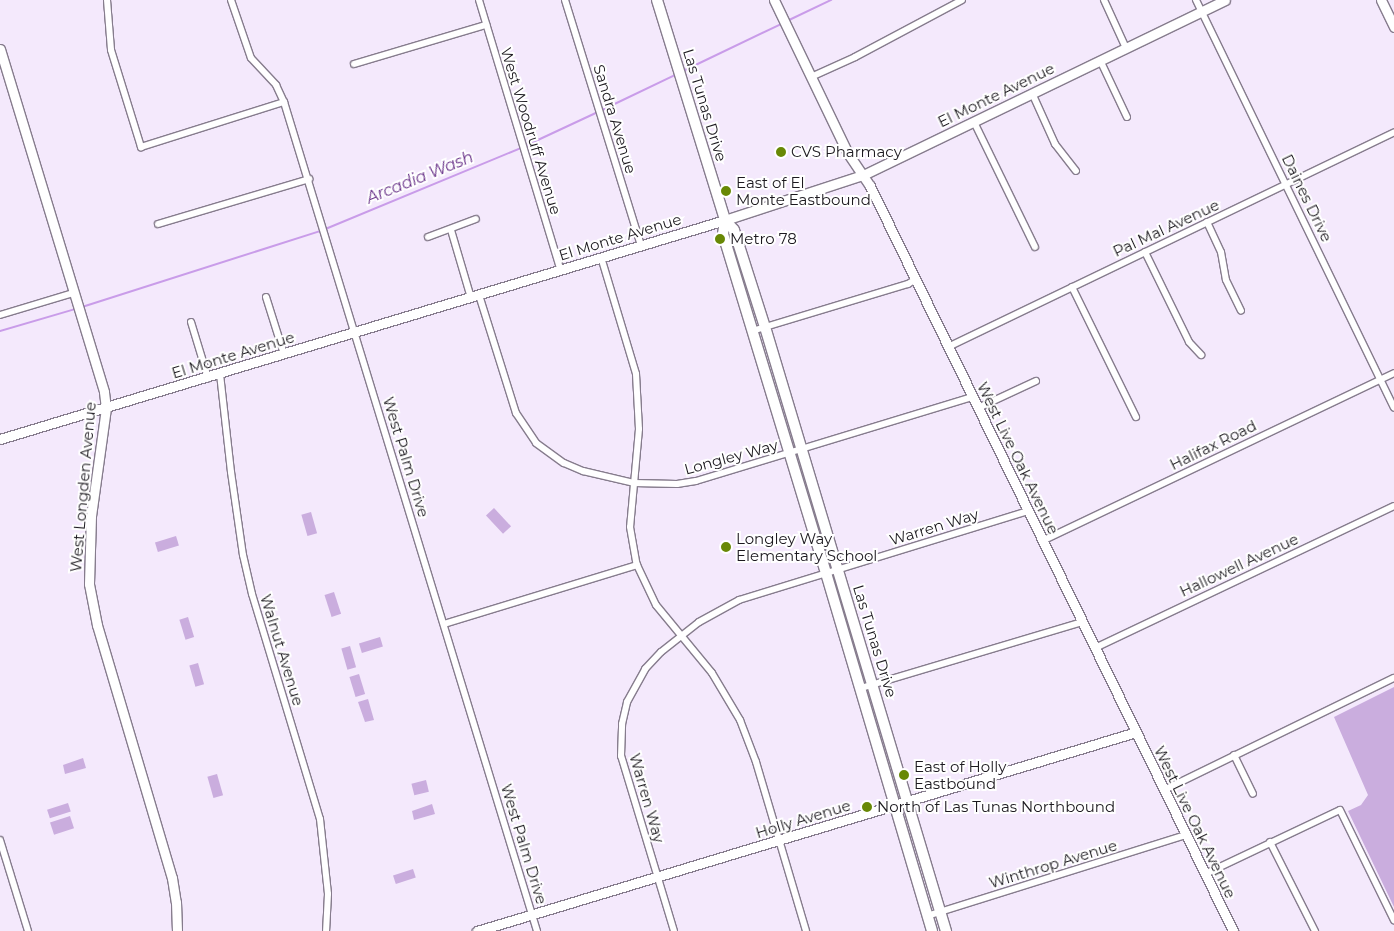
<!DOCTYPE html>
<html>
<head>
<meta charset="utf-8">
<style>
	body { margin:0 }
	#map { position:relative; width:1394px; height:931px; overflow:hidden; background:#f4e9fc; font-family:Montserrat,sans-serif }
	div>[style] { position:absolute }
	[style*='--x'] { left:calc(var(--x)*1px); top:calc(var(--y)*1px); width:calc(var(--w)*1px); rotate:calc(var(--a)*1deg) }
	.green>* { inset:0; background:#caadde; transform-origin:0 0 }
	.stream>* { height:2px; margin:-1px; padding:0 1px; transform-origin:1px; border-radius:1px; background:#c99ce9 }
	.roads { filter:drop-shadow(1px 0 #867c8d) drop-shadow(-1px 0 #867c8d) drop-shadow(0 1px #867c8d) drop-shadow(0 -1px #867c8d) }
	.street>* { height:6px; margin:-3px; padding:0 3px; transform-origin:3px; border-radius:3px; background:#fff }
	.secondary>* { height:9px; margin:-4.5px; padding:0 4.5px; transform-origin:4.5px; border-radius:4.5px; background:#fff }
	.primary>* { height:10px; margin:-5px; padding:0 5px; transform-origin:5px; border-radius:5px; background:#fff }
	.dots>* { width:14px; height:14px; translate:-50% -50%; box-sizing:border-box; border:2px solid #fff; border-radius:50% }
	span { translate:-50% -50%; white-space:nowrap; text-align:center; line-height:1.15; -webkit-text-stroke:4px #fff; paint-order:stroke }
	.street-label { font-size:15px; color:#1c191f }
	.poi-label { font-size:15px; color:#1c191f }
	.left { translate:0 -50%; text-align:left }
	.water-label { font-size:16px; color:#662e87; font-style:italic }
</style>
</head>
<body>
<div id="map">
	<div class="green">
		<div style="left:494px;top:508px;width:25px;height:11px;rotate:47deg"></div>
		<div style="left:311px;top:512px;width:22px;height:10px;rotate:74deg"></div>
		<div style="left:176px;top:536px;width:10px;height:22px;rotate:73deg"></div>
		<div style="left:334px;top:592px;width:23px;height:10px;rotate:72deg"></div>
		<div style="left:188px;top:617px;width:21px;height:9px;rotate:73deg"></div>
		<div style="left:380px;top:637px;width:10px;height:22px;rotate:73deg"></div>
		<div style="left:350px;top:646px;width:22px;height:9px;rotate:74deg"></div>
		<div style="left:198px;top:663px;width:22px;height:9px;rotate:74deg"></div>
		<div style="left:359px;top:674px;width:21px;height:10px;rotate:73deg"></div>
		<div style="clip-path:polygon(1394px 687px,1394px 907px,1348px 811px,1361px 805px,1368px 795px,1334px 717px)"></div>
		<div style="clip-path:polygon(368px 699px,374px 720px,365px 722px,358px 702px)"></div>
		<div style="clip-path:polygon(83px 758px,86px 768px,65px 774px,63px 765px)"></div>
		<div style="left:217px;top:774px;width:22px;height:10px;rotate:74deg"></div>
		<div style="left:426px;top:780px;width:12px;height:15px;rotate:76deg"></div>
		<div style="left:68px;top:803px;width:9px;height:22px;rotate:72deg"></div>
		<div style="clip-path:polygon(432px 804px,435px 814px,414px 820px,412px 811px)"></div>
		<div style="left:70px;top:816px;width:13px;height:21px;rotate:72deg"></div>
		<div style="left:413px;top:869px;width:9px;height:21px;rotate:72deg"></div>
	</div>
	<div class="stream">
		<div style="--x:787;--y:21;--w:49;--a:-25.5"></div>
		<div style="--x:683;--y:71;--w:111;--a:-25.6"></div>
		<div style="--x:602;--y:110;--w:83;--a:-25.6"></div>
		<div style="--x:525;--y:146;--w:81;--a:-25"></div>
		<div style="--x:82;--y:307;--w:253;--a:-17.7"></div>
		<div style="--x:323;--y:230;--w:214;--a:-22.5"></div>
		<div style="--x:0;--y:331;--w:78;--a:-16.3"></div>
	</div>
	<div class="roads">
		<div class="street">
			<div style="--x:107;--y:0;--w:50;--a:85.4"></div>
			<div style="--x:111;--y:50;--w:102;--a:72.8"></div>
			<div style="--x:141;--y:147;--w:150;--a:-17.5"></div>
			<div style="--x:231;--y:0;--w:61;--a:71"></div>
			<div style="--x:251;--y:58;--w:37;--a:47"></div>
			<div style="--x:276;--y:85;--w:19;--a:65"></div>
			<div style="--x:284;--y:102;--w:867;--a:73.03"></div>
			<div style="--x:479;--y:0;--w:281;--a:73.2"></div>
			<div style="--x:565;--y:0;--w:257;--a:72.8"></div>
			<div style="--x:1104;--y:0;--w:53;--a:65.4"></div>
			<div style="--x:1196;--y:0;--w:453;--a:64.1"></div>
			<div style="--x:1100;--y:60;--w:63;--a:64.7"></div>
			<div style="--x:354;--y:64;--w:138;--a:-16.5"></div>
			<div style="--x:811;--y:77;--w:48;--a:-24.4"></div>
			<div style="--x:855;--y:57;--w:121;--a:-28"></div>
			<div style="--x:1032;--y:93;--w:56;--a:65.7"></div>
			<div style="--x:1055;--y:144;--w:34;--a:52"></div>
			<div style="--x:974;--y:122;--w:139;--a:64"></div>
			<div style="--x:1207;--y:222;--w:33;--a:65"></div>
			<div style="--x:1221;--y:252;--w:28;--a:80"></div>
			<div style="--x:1226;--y:280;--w:34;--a:64"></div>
			<div style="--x:158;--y:224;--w:158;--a:-16.6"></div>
			<div style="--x:451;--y:230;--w:71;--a:73.6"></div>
			<div style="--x:428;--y:237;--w:51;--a:-20.6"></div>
			<div style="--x:1145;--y:252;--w:100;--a:63.9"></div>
			<div style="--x:1189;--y:342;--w:18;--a:47"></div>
			<div style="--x:601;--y:257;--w:122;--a:73.3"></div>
			<div style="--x:636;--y:374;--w:55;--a:86.9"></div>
			<div style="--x:639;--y:429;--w:98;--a:95.2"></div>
			<div style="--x:630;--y:527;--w:39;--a:80"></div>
			<div style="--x:637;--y:565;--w:44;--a:64.6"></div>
			<div style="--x:656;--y:605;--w:88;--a:50.5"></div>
			<div style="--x:712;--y:673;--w:55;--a:59.2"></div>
			<div style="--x:740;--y:720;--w:45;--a:69.1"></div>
			<div style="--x:756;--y:762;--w:176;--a:73.5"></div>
			<div style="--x:1072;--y:287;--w:145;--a:63.8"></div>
			<div style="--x:479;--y:295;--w:124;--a:72.6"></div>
			<div style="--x:516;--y:413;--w:36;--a:56"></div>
			<div style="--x:536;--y:443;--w:34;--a:36"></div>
			<div style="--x:564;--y:463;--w:21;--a:23"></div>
			<div style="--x:583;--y:471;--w:52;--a:13.2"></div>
			<div style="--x:634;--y:483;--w:43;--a:1.3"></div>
			<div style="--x:677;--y:484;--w:19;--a:-9"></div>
			<div style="--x:696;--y:481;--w:289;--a:-16.9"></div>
			<div style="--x:266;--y:297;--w:60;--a:72.5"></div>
			<div style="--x:0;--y:315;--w:76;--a:-16.8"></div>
			<div style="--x:191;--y:322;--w:59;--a:73.1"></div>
			<div style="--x:752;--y:331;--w:163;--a:-16.8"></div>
			<div style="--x:908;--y:284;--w:9;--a:-32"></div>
			<div style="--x:948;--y:347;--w:495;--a:-25.7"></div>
			<div style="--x:220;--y:374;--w:99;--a:83.6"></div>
			<div style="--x:231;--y:472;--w:84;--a:81.8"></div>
			<div style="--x:243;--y:555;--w:40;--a:77"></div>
			<div style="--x:252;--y:594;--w:235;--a:73.2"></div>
			<div style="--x:320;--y:819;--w:75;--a:83.9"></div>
			<div style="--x:328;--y:894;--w:37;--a:93"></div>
			<div style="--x:978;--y:408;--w:64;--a:-25"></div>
			<div style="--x:1042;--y:541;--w:390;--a:-25.5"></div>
			<div style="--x:444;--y:624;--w:202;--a:-17"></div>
			<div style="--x:1095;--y:648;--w:331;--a:-25.4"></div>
			<div style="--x:861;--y:688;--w:231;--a:-16.6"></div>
			<div style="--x:1234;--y:755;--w:43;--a:64"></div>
			<div style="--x:1164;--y:790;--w:256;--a:-26"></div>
			<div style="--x:0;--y:840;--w:95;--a:72.9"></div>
			<div style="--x:1270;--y:842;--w:100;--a:63.2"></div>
			<div style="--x:1205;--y:874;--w:149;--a:-25.4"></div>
			<div style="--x:1340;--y:810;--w:123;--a:63.9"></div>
			<div style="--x:927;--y:916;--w:271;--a:-17.4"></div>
			<div style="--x:674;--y:931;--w:183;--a:-106.8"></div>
			<div style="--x:621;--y:756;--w:32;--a:-88"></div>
			<div style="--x:622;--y:724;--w:23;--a:-77"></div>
			<div style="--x:627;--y:702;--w:38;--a:-61"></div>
			<div style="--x:645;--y:669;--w:23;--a:-47"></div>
			<div style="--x:661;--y:652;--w:48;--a:-38.3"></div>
			<div style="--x:699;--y:622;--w:46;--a:-28.8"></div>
			<div style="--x:739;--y:600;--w:302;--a:-17.1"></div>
		</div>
		<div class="secondary">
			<div style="--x:774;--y:0;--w:169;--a:64.3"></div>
			<div style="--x:847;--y:152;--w:41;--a:55.9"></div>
			<div style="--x:870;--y:186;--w:829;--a:64.02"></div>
			<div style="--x:1381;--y:0;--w:30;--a:64"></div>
			<div style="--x:0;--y:49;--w:358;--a:73.1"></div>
			<div style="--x:104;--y:392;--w:16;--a:83"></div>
			<div style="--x:106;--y:408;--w:109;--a:97.9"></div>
			<div style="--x:91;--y:516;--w:68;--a:91.7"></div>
			<div style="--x:89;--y:584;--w:42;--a:79"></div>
			<div style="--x:97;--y:625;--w:264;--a:73.5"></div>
			<div style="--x:172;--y:878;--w:24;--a:81"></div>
			<div style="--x:176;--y:902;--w:29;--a:88"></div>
			<div style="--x:0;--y:439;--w:757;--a:-16.81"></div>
			<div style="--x:725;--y:220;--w:145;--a:-18.1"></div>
			<div style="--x:863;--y:175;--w:402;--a:-25.8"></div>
			<div style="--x:477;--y:931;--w:688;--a:-16.8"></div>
		</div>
		<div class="primary">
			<div style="--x:657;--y:0;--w:230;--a:72.8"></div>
			<div style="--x:725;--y:220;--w:13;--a:48"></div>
			<div style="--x:734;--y:230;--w:102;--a:72.3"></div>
			<div style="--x:765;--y:327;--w:631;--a:73.32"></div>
			<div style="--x:725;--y:220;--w:14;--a:98"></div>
			<div style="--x:723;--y:234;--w:354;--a:73.1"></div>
			<div style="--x:826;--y:573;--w:373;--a:73.5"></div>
		</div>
	</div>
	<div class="dots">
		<div style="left:781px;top:152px;background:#688805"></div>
		<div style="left:726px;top:191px;background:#688805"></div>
		<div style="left:720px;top:239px;background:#688805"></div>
		<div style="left:726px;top:547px;background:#688805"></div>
		<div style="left:904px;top:775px;background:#688805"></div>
		<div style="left:867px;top:807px;background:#688805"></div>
	</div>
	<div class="street-label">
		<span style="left:996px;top:95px;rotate:-26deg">El Monte Avenue</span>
		<span style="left:705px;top:105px;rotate:73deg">Las Tunas Drive</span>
		<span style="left:615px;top:119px;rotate:73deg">Sandra Avenue</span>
		<span style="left:531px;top:131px;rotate:73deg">West Woodruff Avenue</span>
		<span style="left:1307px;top:198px;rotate:64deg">Daines Drive</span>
		<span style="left:1166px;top:228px;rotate:-25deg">Pal Mal Avenue</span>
		<span style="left:620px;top:237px;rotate:-17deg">El Monte Avenue</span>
		<span style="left:233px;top:355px;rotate:-17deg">El Monte Avenue</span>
		<span style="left:1213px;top:445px;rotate:-26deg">Halifax Road</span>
		<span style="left:406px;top:457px;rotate:73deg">West Palm Drive</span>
		<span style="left:731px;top:457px;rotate:-15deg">Longley Way</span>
		<span style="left:1018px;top:458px;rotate:64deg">West Live Oak Avenue</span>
		<span style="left:83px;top:487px;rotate:-85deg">West Longden Avenue</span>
		<span style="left:934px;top:527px;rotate:-17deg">Warren Way</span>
		<span style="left:1239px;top:565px;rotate:-25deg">Hallowell Avenue</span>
		<span style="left:875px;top:641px;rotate:73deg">Las Tunas Drive</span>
		<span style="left:282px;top:650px;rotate:73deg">Walnut Avenue</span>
		<span style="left:647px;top:798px;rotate:74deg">Warren Way</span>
		<span style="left:803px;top:819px;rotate:-17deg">Holly Avenue</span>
		<span style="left:1195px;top:822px;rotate:64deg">West Live Oak Avenue</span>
		<span style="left:524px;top:844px;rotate:73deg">West Palm Drive</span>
		<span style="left:1053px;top:864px;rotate:-17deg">Winthrop Avenue</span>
	</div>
	<div class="poi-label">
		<span class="left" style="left:791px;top:152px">CVS Pharmacy</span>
		<span class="left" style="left:736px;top:191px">East of El<br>Monte Eastbound</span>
		<span class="left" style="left:730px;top:239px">Metro 78</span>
		<span class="left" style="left:736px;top:547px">Longley Way<br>Elementary School</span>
		<span class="left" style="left:914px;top:775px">East of Holly<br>Eastbound</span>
		<span class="left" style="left:877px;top:807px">North of Las Tunas Northbound</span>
	</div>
	<div class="water-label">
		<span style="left:420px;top:178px;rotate:-22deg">Arcadia Wash</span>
	</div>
</div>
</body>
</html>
